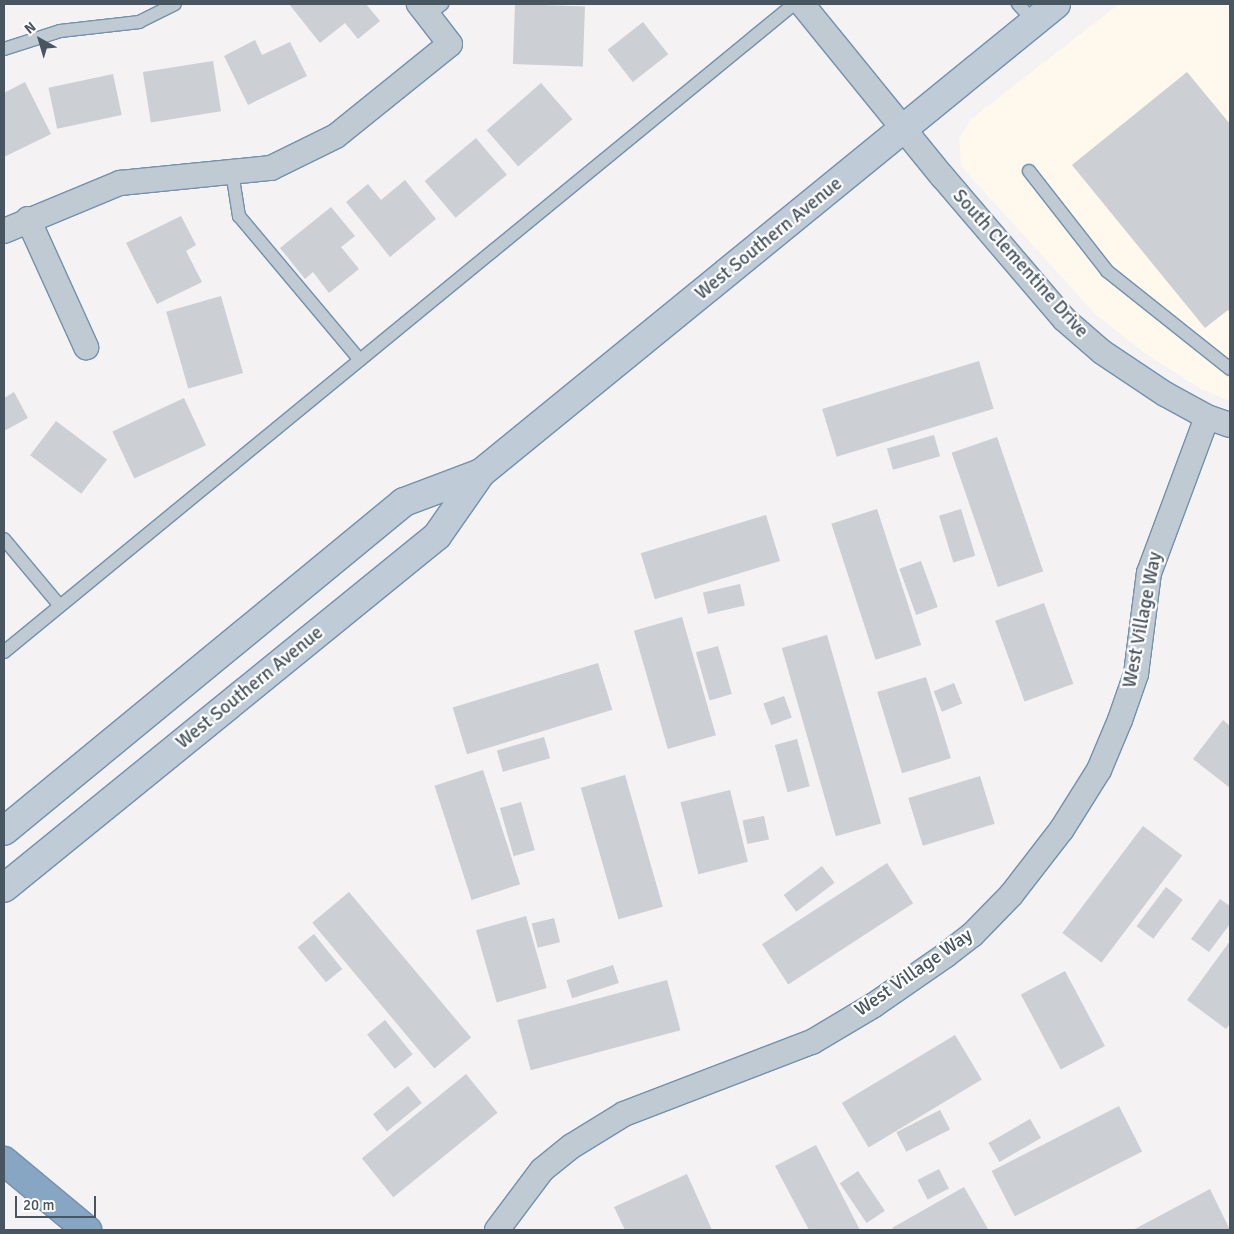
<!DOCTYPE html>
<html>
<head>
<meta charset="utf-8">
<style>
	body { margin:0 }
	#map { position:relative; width:1234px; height:1234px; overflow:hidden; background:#f4f2f2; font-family:Signika,sans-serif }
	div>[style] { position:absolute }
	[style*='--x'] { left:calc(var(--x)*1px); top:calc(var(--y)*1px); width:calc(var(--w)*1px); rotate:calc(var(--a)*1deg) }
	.commercial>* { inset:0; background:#fef8ed }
	.building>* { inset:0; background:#cccfd4; transform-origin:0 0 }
	.roads { filter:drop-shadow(1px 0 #7291af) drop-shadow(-1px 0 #7291af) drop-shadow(0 1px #7291af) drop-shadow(0 -1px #7291af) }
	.service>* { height:12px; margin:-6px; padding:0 6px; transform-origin:6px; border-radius:6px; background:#bfcad2 }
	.minor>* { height:24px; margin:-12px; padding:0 12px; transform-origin:12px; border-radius:12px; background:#bfcad2 }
	.secondary>* { height:28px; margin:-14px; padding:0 14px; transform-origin:14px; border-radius:14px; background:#bfcbd6 }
	.motorway>* { height:28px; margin:-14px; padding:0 14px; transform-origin:14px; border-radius:14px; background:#87a6c3 }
	span { translate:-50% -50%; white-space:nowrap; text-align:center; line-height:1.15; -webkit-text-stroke:4.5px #fff; paint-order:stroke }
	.street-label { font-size:19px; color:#485661 }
	.frame { position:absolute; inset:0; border:5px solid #485661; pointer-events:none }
	.north { position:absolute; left:15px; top:15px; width:50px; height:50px; -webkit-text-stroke:4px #fff; paint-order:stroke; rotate:321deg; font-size:14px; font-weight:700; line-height:20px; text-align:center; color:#485661 }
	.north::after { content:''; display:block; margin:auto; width:18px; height:22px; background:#485661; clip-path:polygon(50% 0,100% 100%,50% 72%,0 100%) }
	.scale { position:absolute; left:15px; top:1196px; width:81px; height:22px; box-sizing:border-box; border:2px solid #485661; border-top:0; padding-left:6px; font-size:15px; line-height:18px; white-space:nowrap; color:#485661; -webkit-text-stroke:4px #fff; paint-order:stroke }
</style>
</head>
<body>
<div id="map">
	<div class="commercial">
		<div style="clip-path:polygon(1119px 4px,1230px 4px,1230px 401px,1201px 389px,1146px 354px,1095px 314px,961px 166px,959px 138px,971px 119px)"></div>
	</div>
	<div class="building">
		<div style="clip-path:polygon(289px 4px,366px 4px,380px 21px,358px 39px,345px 23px,320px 43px)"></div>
		<div style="left:515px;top:4px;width:70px;height:60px;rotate:2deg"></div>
		<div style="left:643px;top:22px;width:41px;height:45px;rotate:52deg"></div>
		<div style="clip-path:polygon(255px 40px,262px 55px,290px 42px,307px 76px,248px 105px,224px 56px)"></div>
		<div style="left:213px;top:61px;width:51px;height:71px;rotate:81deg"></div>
		<div style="clip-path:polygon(1187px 72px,1230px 124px,1230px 313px,1228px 310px,1205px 328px,1072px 165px)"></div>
		<div style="left:113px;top:74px;width:42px;height:66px;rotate:78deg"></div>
		<div style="clip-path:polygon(25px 82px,51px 134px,4px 157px,4px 93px)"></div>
		<div style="left:541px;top:83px;width:48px;height:72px;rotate:49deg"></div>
		<div style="left:476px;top:138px;width:48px;height:67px;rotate:50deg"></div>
		<div style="clip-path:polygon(405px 180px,436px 219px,390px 257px,346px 202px,368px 184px,381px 200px)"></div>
		<div style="clip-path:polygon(331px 207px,355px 236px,341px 247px,359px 269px,329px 293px,313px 272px,305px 279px,280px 248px)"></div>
		<div style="clip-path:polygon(181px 216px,196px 245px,186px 251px,202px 282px,157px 304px,126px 243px)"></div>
		<div style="left:221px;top:296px;width:80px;height:57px;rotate:74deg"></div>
		<div style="left:979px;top:361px;width:50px;height:164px;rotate:73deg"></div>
		<div style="clip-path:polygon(14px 392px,28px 418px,4px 431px,4px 398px)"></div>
		<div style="left:184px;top:398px;width:52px;height:79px;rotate:65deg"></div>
		<div style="left:56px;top:421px;width:64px;height:43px;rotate:37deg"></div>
		<div style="left:934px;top:435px;width:22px;height:49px;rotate:74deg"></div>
		<div style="left:997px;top:437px;width:142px;height:48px;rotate:71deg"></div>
		<div style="left:877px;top:509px;width:143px;height:48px;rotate:72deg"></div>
		<div style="left:961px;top:509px;width:49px;height:23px;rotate:73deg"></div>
		<div style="left:766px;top:515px;width:48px;height:131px;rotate:73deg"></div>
		<div style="left:921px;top:561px;width:49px;height:23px;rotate:70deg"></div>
		<div style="left:740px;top:584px;width:22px;height:38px;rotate:77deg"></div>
		<div style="left:1044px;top:603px;width:86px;height:52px;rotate:70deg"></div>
		<div style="left:682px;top:617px;width:123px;height:50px;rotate:74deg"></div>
		<div style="left:827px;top:635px;width:196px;height:47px;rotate:74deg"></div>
		<div style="left:718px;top:646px;width:50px;height:23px;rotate:74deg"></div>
		<div style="left:598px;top:663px;width:49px;height:152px;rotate:73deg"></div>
		<div style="left:926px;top:677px;width:85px;height:51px;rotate:73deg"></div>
		<div style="left:954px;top:683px;width:22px;height:22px;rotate:68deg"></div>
		<div style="left:784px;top:696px;width:23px;height:22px;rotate:70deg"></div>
		<div style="clip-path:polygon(1223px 720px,1230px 726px,1230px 788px,1193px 759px)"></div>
		<div style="left:544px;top:737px;width:22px;height:49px;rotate:74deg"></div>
		<div style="left:797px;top:739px;width:49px;height:23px;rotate:75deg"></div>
		<div style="left:483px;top:770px;width:120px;height:51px;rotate:72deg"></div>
		<div style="left:625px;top:775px;width:137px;height:46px;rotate:74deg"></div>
		<div style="left:980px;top:776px;width:50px;height:75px;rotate:73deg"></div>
		<div style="left:730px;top:790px;width:74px;height:51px;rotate:76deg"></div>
		<div style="left:521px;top:802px;width:50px;height:22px;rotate:74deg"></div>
		<div style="left:764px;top:816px;width:24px;height:22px;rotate:78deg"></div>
		<div style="left:1143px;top:826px;width:49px;height:134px;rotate:37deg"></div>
		<div style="left:887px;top:863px;width:48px;height:149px;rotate:57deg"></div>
		<div style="left:822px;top:866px;width:21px;height:48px;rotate:53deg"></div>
		<div style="left:1166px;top:887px;width:21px;height:49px;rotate:37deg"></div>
		<div style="left:349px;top:892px;width:190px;height:48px;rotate:50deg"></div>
		<div style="clip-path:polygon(1220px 899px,1230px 906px,1230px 924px,1209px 952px,1191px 939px)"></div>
		<div style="left:526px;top:916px;width:75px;height:52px;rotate:74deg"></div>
		<div style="left:554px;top:918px;width:25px;height:23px;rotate:76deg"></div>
		<div style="left:314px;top:934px;width:45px;height:21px;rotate:51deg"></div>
		<div style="clip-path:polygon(1230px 941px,1230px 1024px,1226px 1029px,1187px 1000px)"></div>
		<div style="left:613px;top:965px;width:19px;height:49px;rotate:72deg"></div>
		<div style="left:1065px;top:971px;width:85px;height:50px;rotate:62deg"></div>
		<div style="left:667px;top:980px;width:52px;height:155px;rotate:75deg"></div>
		<div style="left:385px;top:1020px;width:44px;height:23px;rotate:51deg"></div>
		<div style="left:955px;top:1035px;width:52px;height:132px;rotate:59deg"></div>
		<div style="left:466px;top:1074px;width:50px;height:134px;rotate:51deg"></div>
		<div style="left:408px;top:1086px;width:22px;height:45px;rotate:51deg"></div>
		<div style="left:1119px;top:1106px;width:51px;height:143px;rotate:63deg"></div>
		<div style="left:940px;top:1110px;width:22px;height:49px;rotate:63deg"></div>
		<div style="left:1030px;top:1119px;width:22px;height:48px;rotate:60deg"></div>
		<div style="clip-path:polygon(816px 1145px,860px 1230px,809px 1230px,775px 1166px)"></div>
		<div style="left:939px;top:1169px;width:22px;height:24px;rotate:63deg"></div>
		<div style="left:858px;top:1171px;width:48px;height:22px;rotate:56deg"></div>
		<div style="clip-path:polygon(687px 1174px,712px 1230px,625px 1230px,614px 1207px)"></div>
		<div style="clip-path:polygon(964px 1187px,988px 1229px,894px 1230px,892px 1228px)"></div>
		<div style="clip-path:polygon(1210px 1189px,1230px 1230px,1133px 1230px)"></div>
	</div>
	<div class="roads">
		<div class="service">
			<div style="--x:1018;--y:4;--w:24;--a:48"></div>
			<div style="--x:428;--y:15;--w:18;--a:-38"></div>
			<div style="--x:4;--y:49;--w:59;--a:-17.8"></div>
			<div style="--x:60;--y:31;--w:80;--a:-6.5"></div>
			<div style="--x:139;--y:22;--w:40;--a:-26.6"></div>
			<div style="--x:1029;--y:171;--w:127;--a:52"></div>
			<div style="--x:1107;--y:271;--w:157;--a:38.5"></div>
			<div style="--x:232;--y:172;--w:45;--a:81"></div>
			<div style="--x:239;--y:216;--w:188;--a:50"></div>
			<div style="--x:4;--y:539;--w:87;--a:50.1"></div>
			<div style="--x:4;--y:652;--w:1022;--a:-39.36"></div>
		</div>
		<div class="minor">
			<div style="--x:802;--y:4;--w:222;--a:50.9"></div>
			<div style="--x:942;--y:176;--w:188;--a:49.5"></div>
			<div style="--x:1064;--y:319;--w:50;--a:41"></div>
			<div style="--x:1102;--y:352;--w:76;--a:33.7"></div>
			<div style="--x:1165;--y:394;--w:48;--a:28.7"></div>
			<div style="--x:1207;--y:417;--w:24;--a:19"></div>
			<div style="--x:28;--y:219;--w:141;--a:65.6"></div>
			<div style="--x:4;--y:231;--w:126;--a:-22.5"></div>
			<div style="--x:120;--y:183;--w:152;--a:-5.7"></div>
			<div style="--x:271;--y:168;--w:72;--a:-26.2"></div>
			<div style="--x:336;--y:136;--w:146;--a:-38.9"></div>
			<div style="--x:450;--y:44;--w:51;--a:-127.8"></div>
			<div style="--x:497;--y:1230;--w:75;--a:-53.1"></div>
			<div style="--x:542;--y:1170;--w:38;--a:-39"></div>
			<div style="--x:572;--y:1146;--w:61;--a:-31.6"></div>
			<div style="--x:624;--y:1114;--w:201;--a:-21"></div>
			<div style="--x:812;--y:1042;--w:72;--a:-30.8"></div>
			<div style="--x:874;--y:1005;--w:88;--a:-34.8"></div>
			<div style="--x:946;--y:955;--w:33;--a:-38"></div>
			<div style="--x:972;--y:935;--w:56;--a:-45.7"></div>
			<div style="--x:1011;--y:895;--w:83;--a:-52.3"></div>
			<div style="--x:1062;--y:829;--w:70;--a:-57.9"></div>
			<div style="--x:1099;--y:770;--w:54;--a:-67.2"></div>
			<div style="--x:1120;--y:720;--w:49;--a:-70.8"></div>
			<div style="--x:1136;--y:674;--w:102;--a:-82.7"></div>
			<div style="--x:1149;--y:573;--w:166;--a:-69.6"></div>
		</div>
		<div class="secondary">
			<div style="--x:4;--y:831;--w:518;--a:-39.44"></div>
			<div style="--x:404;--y:502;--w:82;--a:-20.6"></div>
			<div style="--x:4;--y:888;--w:558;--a:-39.11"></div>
			<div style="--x:437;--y:536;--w:77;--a:-55.1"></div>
			<div style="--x:481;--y:473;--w:742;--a:-39.2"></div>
		</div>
		<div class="motorway">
			<div style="--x:4;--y:1161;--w:108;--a:39.7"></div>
		</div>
	</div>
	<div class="street-label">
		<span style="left:769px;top:239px;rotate:-39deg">West Southern Avenue</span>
		<span style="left:1020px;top:264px;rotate:48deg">South Clementine Drive</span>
		<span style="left:1143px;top:620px;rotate:-79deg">West Village Way</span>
		<span style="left:250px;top:688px;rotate:-39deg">West Southern Avenue</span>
		<span style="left:914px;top:973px;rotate:-35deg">West Village Way</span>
	</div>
	<div class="frame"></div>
	<div class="north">N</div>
	<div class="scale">20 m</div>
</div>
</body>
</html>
